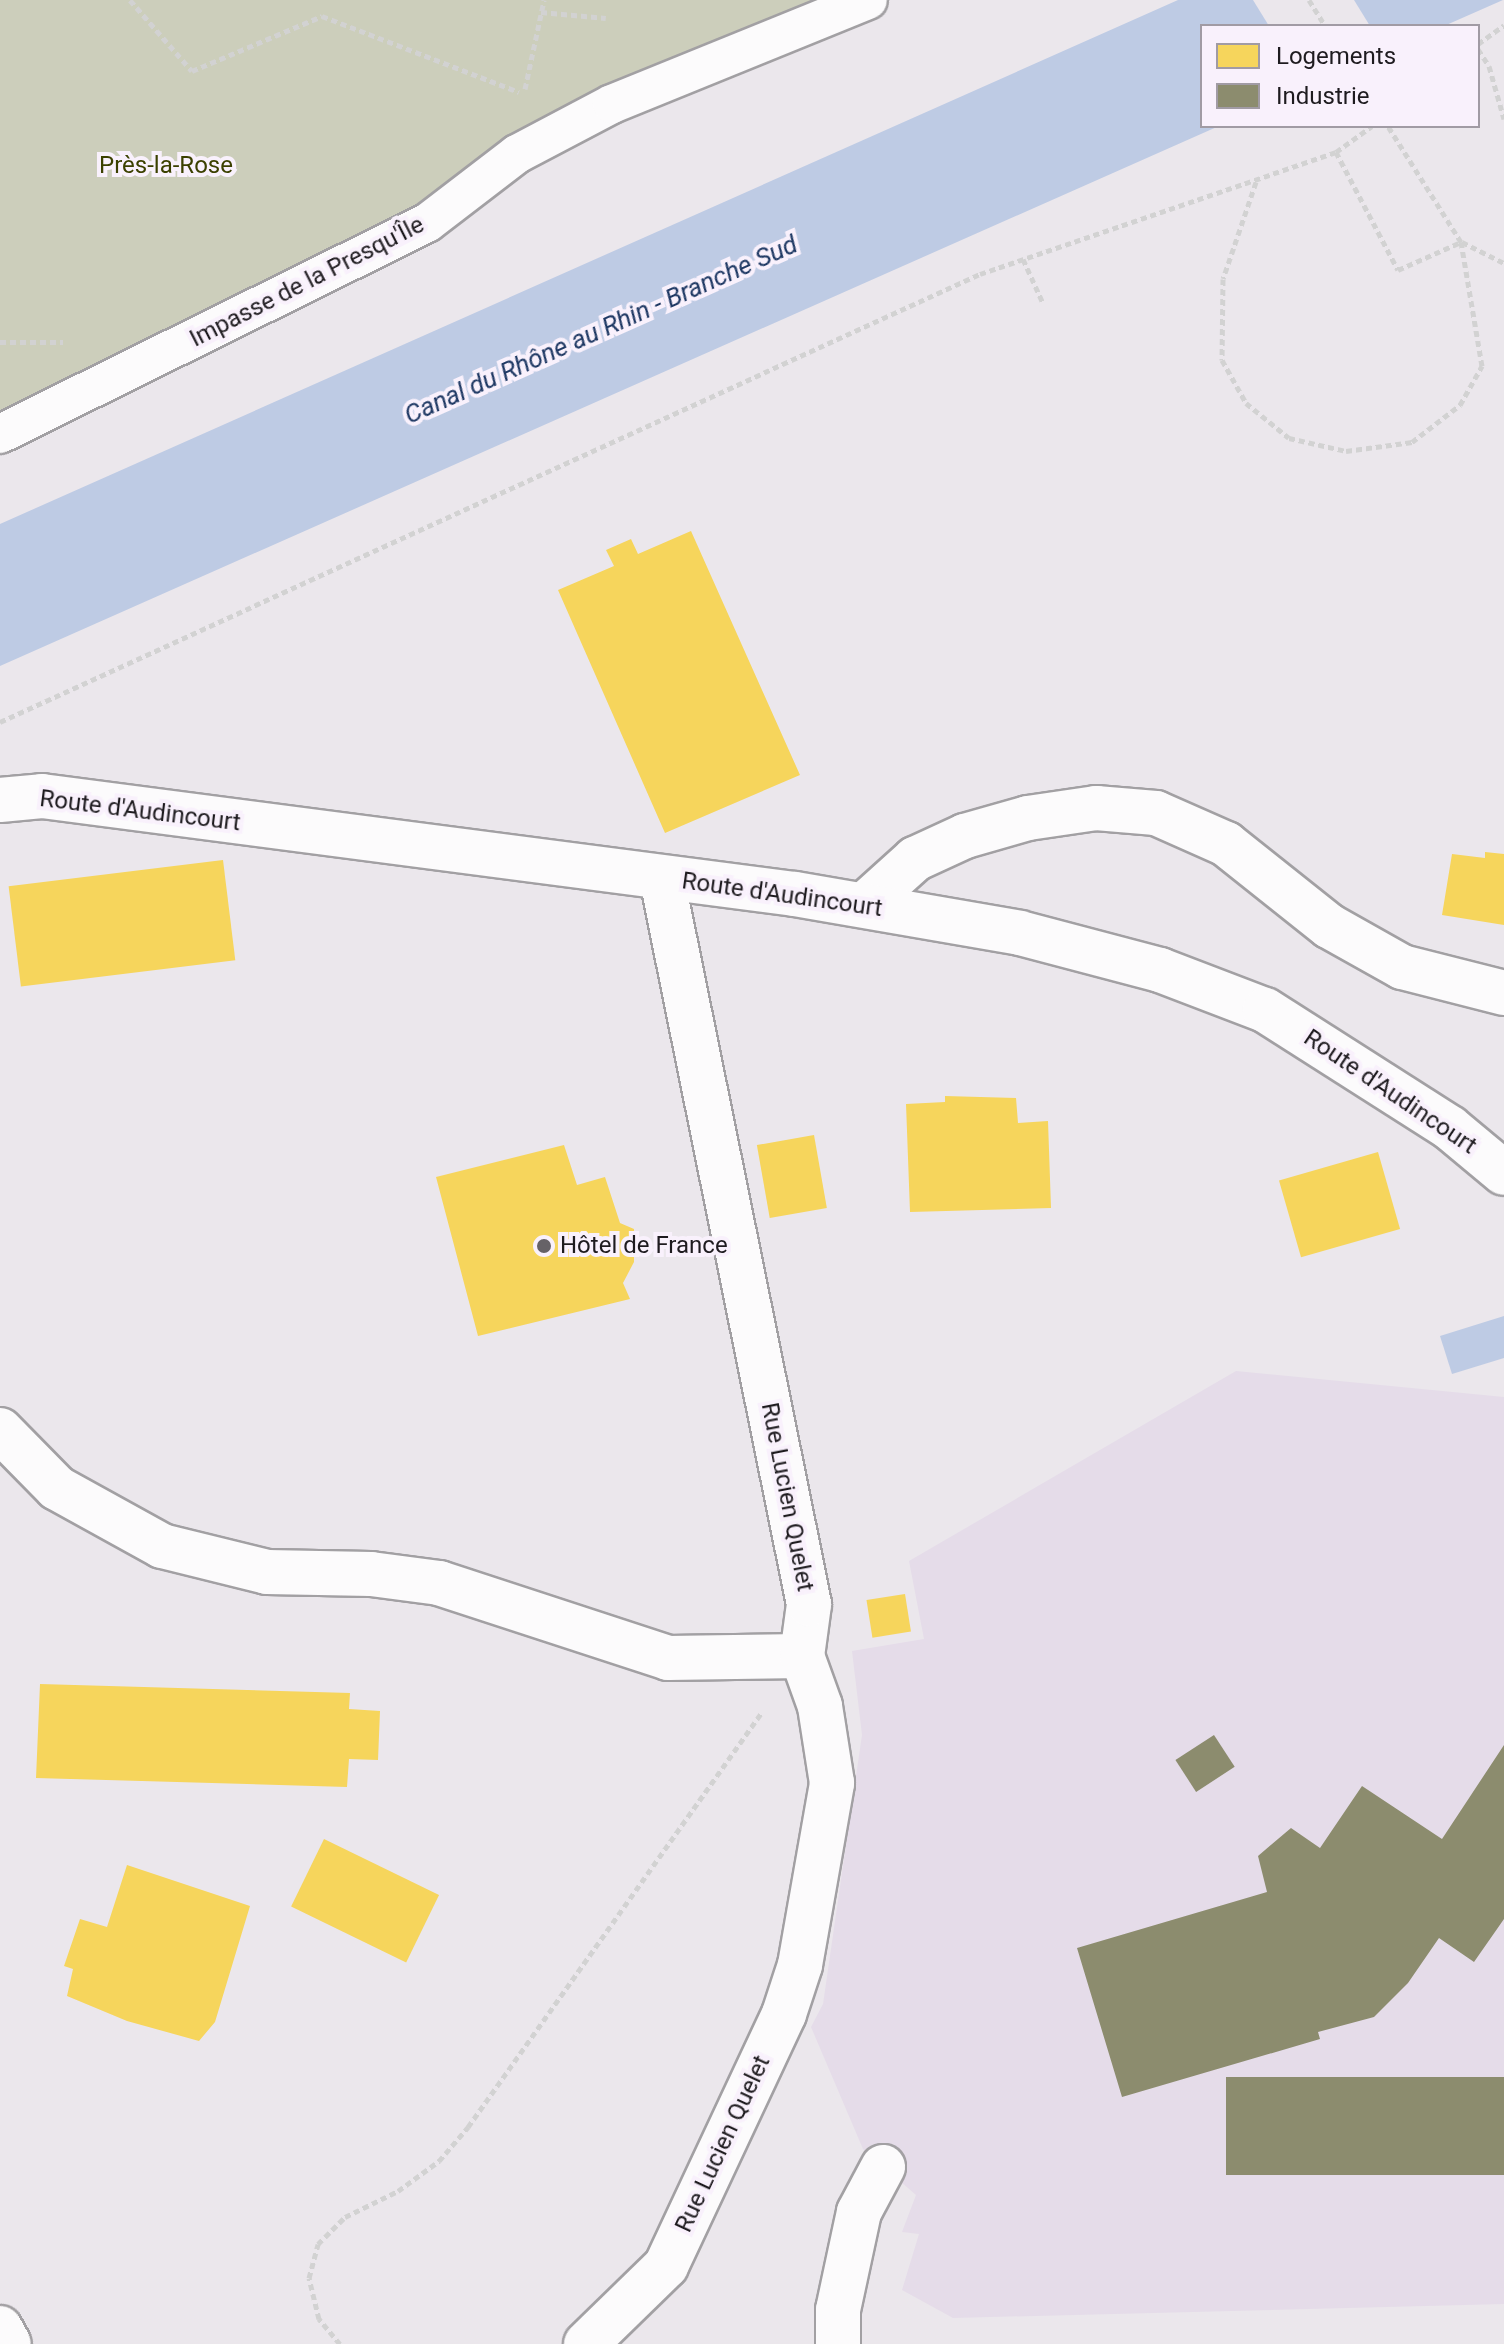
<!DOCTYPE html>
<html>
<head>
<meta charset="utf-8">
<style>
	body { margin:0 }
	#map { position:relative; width:1504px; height:2344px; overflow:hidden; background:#ebe7ec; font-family:Roboto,sans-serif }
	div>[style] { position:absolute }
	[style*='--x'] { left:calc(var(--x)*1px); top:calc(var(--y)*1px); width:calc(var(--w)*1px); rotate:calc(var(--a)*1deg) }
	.built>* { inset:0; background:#e5dce9 }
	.green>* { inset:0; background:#cccebb }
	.water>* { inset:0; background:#becbe4 }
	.pier>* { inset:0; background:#ebe7ec }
	.homes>* { inset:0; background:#f6d55c; transform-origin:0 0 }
	.industry>* { inset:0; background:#8c8c6e; transform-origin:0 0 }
	.path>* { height:5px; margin-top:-2.5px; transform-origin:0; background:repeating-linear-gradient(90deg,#d2d2d2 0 6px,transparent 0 10px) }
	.roads { filter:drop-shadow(2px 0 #a2a0a3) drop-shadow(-2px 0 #a2a0a3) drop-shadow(0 2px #a2a0a3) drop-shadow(0 -2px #a2a0a3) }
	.lane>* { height:38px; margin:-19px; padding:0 19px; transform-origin:19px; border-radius:19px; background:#fcfbfc }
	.street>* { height:44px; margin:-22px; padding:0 22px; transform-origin:22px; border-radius:22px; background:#fcfbfc }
	.secondary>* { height:44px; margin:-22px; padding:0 22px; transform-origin:22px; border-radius:22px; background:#fcfbfc }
	.dots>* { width:22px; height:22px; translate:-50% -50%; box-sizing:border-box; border:4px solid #f9f1fc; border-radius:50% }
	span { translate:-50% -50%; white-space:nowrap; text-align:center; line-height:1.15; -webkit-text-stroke:8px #f9f1fc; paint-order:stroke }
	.park-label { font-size:24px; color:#3b4000 }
	.street-label { font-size:24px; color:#1e1b1f }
	.poi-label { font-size:24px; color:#1e1b1f }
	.left { translate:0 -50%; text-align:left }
	.water-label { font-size:26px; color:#1f3964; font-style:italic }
	.legend { position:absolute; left:1200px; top:24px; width:280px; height:104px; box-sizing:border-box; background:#f9f1fc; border:2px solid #a19ba4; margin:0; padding:10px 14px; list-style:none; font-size:24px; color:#1e1b1f }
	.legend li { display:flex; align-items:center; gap:16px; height:40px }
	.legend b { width:40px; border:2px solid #a19ba4 }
</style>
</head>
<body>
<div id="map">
	<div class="built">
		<div style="clip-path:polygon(1236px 1371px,1504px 1397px,1504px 2304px,953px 2318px,902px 2290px,919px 2234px,902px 2232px,916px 2195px,863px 2149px,811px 2027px,823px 2004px,862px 1735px,852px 1651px,924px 1639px,909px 1561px)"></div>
	</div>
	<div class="green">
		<div style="clip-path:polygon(0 0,868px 0,701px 68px,0 434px)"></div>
	</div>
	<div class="water">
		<div style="clip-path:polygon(1178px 0,1503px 0,1444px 26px,1202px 26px,1202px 126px,1219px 126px,0 666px,0 524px)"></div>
		<div style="clip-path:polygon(1504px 1316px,1504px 1358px,1452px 1374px,1440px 1336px)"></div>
	</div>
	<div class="pier">
		<div style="clip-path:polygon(1253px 0,1354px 0,1370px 26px,1269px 26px)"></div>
	</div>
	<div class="homes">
		<div style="clip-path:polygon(691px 531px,800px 775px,665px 833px,558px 590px,614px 566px,606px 550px,631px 539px,638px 554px)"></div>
		<div style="clip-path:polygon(1485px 852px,1504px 854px,1504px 925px,1442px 915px,1452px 854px,1485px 858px)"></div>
		<div style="left:223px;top:860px;width:101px;height:216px;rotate:83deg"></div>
		<div style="clip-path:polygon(945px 1096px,1016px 1098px,1018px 1123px,1048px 1121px,1051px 1208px,910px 1212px,906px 1104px,945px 1102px)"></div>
		<div style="left:814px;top:1135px;width:74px;height:58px;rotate:80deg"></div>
		<div style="clip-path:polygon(564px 1145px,577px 1185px,605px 1177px,620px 1223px,634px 1229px,634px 1262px,623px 1283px,630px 1299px,478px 1336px,436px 1177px)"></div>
		<div style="left:1378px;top:1152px;width:80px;height:103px;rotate:74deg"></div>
		<div style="left:905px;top:1594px;width:38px;height:39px;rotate:81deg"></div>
		<div style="clip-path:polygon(40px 1684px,350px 1693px,349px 1709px,380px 1711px,378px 1760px,349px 1759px,347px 1787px,36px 1778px)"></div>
		<div style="left:324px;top:1839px;width:128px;height:75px;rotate:26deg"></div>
		<div style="clip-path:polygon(127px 1865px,250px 1906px,215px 2022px,199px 2041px,127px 2021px,67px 1996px,73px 1969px,64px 1966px,80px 1919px,107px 1927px)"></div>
	</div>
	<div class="industry">
		<div style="left:1214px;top:1735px;width:38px;height:46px;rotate:57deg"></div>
		<div style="clip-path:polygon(1504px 1745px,1504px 1919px,1474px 1962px,1439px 1938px,1408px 1983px,1374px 2017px,1318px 2032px,1320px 2039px,1122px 2097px,1077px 1948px,1267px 1892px,1258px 1856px,1291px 1828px,1320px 1848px,1362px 1786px,1442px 1839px)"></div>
		<div style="left:1504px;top:2077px;width:98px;height:278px;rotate:90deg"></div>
	</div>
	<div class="path">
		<div style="--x:130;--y:0;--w:94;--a:48.9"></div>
		<div style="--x:192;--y:71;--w:141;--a:-22.9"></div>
		<div style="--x:322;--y:16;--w:211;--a:21.1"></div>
		<div style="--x:1309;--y:0;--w:31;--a:58"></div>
		<div style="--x:541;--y:12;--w:65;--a:5.3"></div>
		<div style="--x:1478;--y:44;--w:32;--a:-36"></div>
		<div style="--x:1478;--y:49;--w:20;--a:57"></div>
		<div style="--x:1489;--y:66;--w:55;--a:74.2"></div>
		<div style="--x:525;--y:89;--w:91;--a:-77.9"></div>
		<div style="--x:1336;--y:152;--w:133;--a:62.3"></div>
		<div style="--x:1398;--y:270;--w:69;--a:-24"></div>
		<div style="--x:1256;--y:182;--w:102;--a:108.8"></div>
		<div style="--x:1223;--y:279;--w:81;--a:90.7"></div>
		<div style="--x:1222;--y:360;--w:49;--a:60.8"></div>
		<div style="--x:1246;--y:403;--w:55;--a:39.1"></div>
		<div style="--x:1289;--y:438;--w:58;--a:12.8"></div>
		<div style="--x:1346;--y:451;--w:67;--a:-7.8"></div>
		<div style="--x:1412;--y:442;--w:61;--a:-37.6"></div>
		<div style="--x:1460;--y:405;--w:45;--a:-60.6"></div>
		<div style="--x:1482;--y:366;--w:126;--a:-99.6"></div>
		<div style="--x:1461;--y:242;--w:137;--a:-122.2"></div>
		<div style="--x:1462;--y:242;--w:47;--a:26.6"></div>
		<div style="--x:1023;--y:259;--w:48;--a:65.6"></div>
		<div style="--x:0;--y:342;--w:63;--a:0"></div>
		<div style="--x:0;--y:722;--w:1078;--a:-24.57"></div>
		<div style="--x:980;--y:274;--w:376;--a:-18.9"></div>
		<div style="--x:1336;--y:152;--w:44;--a:-35.8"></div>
		<div style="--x:340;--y:2344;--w:33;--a:-130"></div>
		<div style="--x:319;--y:2319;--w:42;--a:-103.7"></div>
		<div style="--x:309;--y:2278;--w:35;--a:-75"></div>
		<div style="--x:318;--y:2244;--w:38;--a:-45"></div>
		<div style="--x:345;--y:2217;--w:59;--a:-26.1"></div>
		<div style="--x:398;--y:2191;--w:51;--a:-36.2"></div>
		<div style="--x:439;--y:2161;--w:45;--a:-49.5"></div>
		<div style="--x:468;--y:2127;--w:509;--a:-54.68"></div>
	</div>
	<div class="roads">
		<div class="lane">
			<div style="--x:0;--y:434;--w:476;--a:-26.3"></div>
			<div style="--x:427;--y:223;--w:113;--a:-37.5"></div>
			<div style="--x:517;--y:154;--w:107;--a:-27.8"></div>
			<div style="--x:612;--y:104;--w:276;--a:-22.1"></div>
		</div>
		<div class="street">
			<div style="--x:864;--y:905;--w:69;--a:-42"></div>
			<div style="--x:915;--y:859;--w:55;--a:-24.7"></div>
			<div style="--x:965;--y:836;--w:66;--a:-15.9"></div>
			<div style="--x:1028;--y:818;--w:69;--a:-8.4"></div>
			<div style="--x:1096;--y:808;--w:60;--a:4.8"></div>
			<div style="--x:1156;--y:813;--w:77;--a:23.9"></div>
			<div style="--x:1226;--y:844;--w:132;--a:38.5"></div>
			<div style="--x:1329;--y:926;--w:84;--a:29.3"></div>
			<div style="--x:1402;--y:967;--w:105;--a:14.3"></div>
			<div style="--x:0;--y:1430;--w:81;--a:45.5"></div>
			<div style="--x:57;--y:1488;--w:120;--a:28.9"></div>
			<div style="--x:162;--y:1546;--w:108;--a:13.9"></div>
			<div style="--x:267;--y:1572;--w:104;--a:1.1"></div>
			<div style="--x:371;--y:1574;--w:69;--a:7.5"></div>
			<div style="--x:439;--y:1583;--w:241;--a:18.1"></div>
			<div style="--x:668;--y:1658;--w:134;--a:-0.9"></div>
			<div style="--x:0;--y:2328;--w:18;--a:61"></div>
			<div style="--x:586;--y:2344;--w:112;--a:-44.3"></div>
			<div style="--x:666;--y:2266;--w:278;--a:-64.9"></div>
			<div style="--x:784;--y:2014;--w:52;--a:-71.9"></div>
			<div style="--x:800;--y:1965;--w:185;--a:-80"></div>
			<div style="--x:832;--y:1783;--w:78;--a:-98.9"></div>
			<div style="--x:820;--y:1706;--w:53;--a:-109.8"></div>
			<div style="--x:802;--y:1656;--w:52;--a:-82.3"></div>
			<div style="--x:809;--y:1604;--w:740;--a:-101.46"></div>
			<div style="--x:838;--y:2344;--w:34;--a:-90"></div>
			<div style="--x:838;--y:2310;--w:100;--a:-77.9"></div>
			<div style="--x:859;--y:2212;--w:51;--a:-61.9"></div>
		</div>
		<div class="secondary">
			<div style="--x:0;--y:800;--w:42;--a:-5.4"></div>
			<div style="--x:42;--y:796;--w:759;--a:7.42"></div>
			<div style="--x:795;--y:894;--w:228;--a:9.8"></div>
			<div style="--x:1020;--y:933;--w:145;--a:14.8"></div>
			<div style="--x:1160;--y:970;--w:112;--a:20.9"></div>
			<div style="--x:1265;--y:1010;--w:219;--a:32.5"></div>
			<div style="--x:1450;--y:1128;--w:70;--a:39.8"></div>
		</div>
	</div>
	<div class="dots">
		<div style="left:544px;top:1246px;background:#666267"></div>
	</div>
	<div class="park-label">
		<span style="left:166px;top:166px">Près-la-Rose</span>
	</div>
	<div class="street-label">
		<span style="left:307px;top:282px;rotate:-27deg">Impasse de la Presqu'Île</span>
		<span style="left:140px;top:811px;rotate:7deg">Route d'Audincourt</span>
		<span style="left:782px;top:895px;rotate:8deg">Route d'Audincourt</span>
		<span style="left:1390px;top:1092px;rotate:34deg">Route d'Audincourt</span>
		<span style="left:787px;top:1497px;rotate:79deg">Rue Lucien Quelet</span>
		<span style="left:723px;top:2144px;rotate:-65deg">Rue Lucien Quelet</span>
	</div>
	<div class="poi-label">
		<span class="left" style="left:560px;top:1246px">Hôtel de France</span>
	</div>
	<div class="water-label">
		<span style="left:601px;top:330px;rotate:-24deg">Canal du Rhône au Rhin - Branche Sud</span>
	</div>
	<ul class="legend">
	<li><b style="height:22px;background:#f6d55c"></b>Logements</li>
	<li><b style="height:22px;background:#8c8c6e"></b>Industrie</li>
	</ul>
</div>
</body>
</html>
